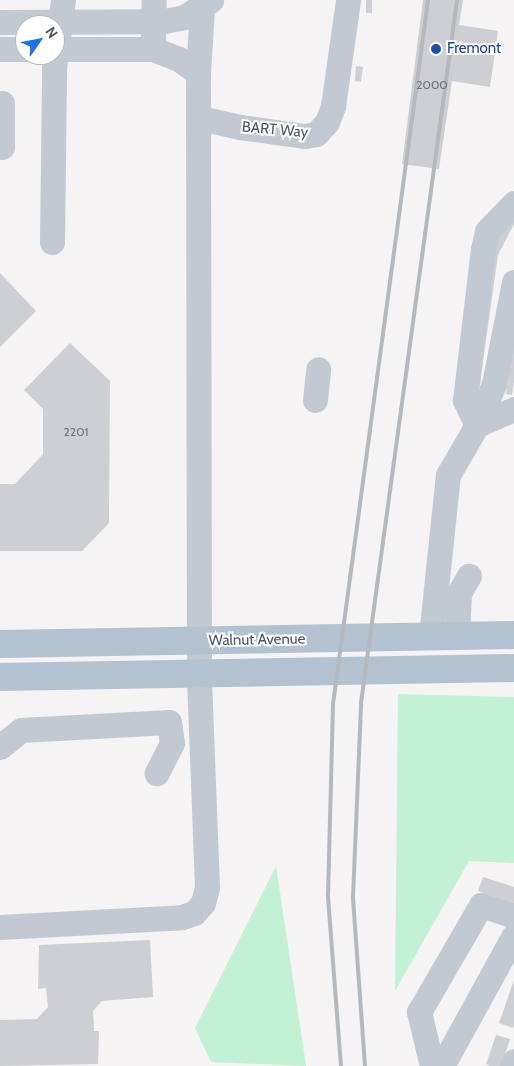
<!DOCTYPE html>
<html>
<head>
<meta charset="utf-8">
<style>
	body { margin:0 }
	#map { position:relative; width:514px; height:1066px; overflow:hidden; background:#f5f3f3; font-family:Cabin,sans-serif }
	div>[style] { position:absolute }
	[style*='--x'] { left:calc(var(--x)*1px); top:calc(var(--y)*1px); width:calc(var(--w)*1px); rotate:calc(var(--a)*1deg) }
	.green>* { inset:0; background:#c3f1d5 }
	.building>* { inset:0; background:#cdcfd5; transform-origin:0 0 }
	.minor>* { height:25px; margin:-12.5px; padding:0 12.5px; transform-origin:12.5px; border-radius:12.5px; background:#c1cad2 }
	.major>* { height:28px; margin:-14px; padding:0 14px; transform-origin:14px; border-radius:14px; background:#b3c2d1 }
	.rail>* { height:4px; margin:-2px; padding:0 2px; transform-origin:2px; border-radius:2px; background:#b5b8bd }
	.dots>* { width:14px; height:14px; translate:-50% -50%; box-sizing:border-box; border:2px solid #fff; border-radius:50% }
	span { translate:-50% -50%; white-space:nowrap; text-align:center; line-height:1.15; -webkit-text-stroke:4px #fff; paint-order:stroke }
	.number-label { font-size:12px; color:#6b747e }
	.number-label span { -webkit-text-stroke-width:0 }
	.transit-label { font-size:15px; color:#164399 }
	.left { translate:0 -50%; text-align:left }
	.street-label { font-size:15px; color:#4a5661 }
	.north { position:absolute; left:15px; top:15px; width:50px; height:50px; box-sizing:border-box; background:#fff; border:1px solid #b7bbc0; border-radius:50%; rotate:57deg; font-size:14px; font-weight:700; line-height:20px; text-align:center; color:#4a5661 }
	.north::after { content:''; display:block; margin:auto; width:18px; height:22px; background:#1a73e8; clip-path:polygon(50% 0,100% 100%,50% 72%,0 100%) }
</style>
</head>
<body>
<div id="map">
	<div class="green">
		<div style="clip-path:polygon(398px 694px,514px 697px,514px 863px,469px 861px,395px 991px)"></div>
		<div style="clip-path:polygon(276px 866px,306px 1066px,211px 1062px,195px 1028px)"></div>
	</div>
	<div class="building">
		<div style="left:366px;top:0;width:6px;height:13px"></div>
		<div style="clip-path:polygon(423px 0,463px 0,459px 25px,498px 31px,490px 87px,452px 81px,439px 169px,402px 164px)"></div>
		<div style="clip-path:polygon(356px 66px,363px 67px,361px 82px,355px 81px)"></div>
		<div style="clip-path:polygon(514px 213px,514px 224px,498px 255px,480px 383px,473px 382px,494px 244px)"></div>
		<div style="clip-path:polygon(0 273px,36px 311px,0 347px)"></div>
		<div style="clip-path:polygon(514px 341px,514px 382px,512px 395px,506px 394px)"></div>
		<div style="clip-path:polygon(70px 343px,110px 381px,109px 523px,82px 551px,0 551px,0 484px,15px 484px,43px 454px,43px 409px,24px 390px)"></div>
		<div style="clip-path:polygon(483px 877px,514px 887px,514px 903px,478px 891px)"></div>
		<div style="clip-path:polygon(150px 940px,153px 997px,102px 1001px,93px 1011px,94px 1031px,99px 1031px,98px 1064px,0 1066px,0 1020px,37px 1019px,48px 1007px,46px 988px,38px 989px,39px 945px)"></div>
		<div style="clip-path:polygon(514px 980px,514px 1026px,513px 1028px,499px 1023px)"></div>
		<div style="clip-path:polygon(496px 1035px,510px 1039px,501px 1066px,490px 1066px,486px 1064px)"></div>
	</div>
	<div class="minor">
		<div style="--x:0;--y:22;--w:164;--a:-0.3"></div>
		<div style="--x:164;--y:21;--w:20;--a:-11"></div>
		<div style="--x:184;--y:17;--w:32;--a:-32"></div>
		<div style="--x:153;--y:39;--w:39;--a:-89"></div>
		<div style="--x:0;--y:49;--w:25;--a:0"></div>
		<div style="--x:198;--y:73;--w:66;--a:-86.5"></div>
		<div style="--x:200;--y:118;--w:41;--a:12.7"></div>
		<div style="--x:240;--y:127;--w:66;--a:7.9"></div>
		<div style="--x:305;--y:136;--w:11;--a:-10"></div>
		<div style="--x:316;--y:134;--w:16;--a:-47"></div>
		<div style="--x:327;--y:122;--w:17;--a:-69"></div>
		<div style="--x:333;--y:106;--w:107;--a:-81.9"></div>
		<div style="--x:2;--y:147;--w:44;--a:-90"></div>
		<div style="--x:52;--y:242;--w:174;--a:-89.3"></div>
		<div style="--x:54;--y:68;--w:69;--a:-82.5"></div>
		<div style="--x:315;--y:400;--w:31;--a:-84"></div>
		<div style="--x:477;--y:425;--w:28;--a:-116"></div>
		<div style="--x:465;--y:400;--w:152;--a:-83.2"></div>
		<div style="--x:483;--y:249;--w:18;--a:-77"></div>
		<div style="--x:487;--y:231;--w:39;--a:-46"></div>
		<div style="--x:477;--y:425;--w:40;--a:-23.4"></div>
		<div style="--x:431;--y:636;--w:162;--a:-84"></div>
		<div style="--x:448;--y:475;--w:58;--a:-59.9"></div>
		<div style="--x:477;--y:425;--w:44;--a:-67.5"></div>
		<div style="--x:494;--y:384;--w:104;--a:-78.9"></div>
		<div style="--x:457;--y:636;--w:43;--a:-87.3"></div>
		<div style="--x:459;--y:593;--w:20;--a:-60"></div>
		<div style="--x:0;--y:747;--w:27;--a:-39"></div>
		<div style="--x:21;--y:730;--w:148;--a:-3.1"></div>
		<div style="--x:169;--y:722;--w:21;--a:82"></div>
		<div style="--x:172;--y:743;--w:34;--a:117"></div>
		<div style="--x:0;--y:927;--w:182;--a:-3.1"></div>
		<div style="--x:182;--y:917;--w:13;--a:-18"></div>
		<div style="--x:194;--y:913;--w:13;--a:-48"></div>
		<div style="--x:203;--y:903;--w:16;--a:-76"></div>
		<div style="--x:207;--y:887;--w:213;--a:-92.2"></div>
		<div style="--x:199;--y:674;--w:601;--a:-90.1"></div>
		<div style="--x:198;--y:73;--w:24;--a:-144"></div>
		<div style="--x:179;--y:59;--w:28;--a:-159"></div>
		<div style="--x:153;--y:49;--w:98;--a:180"></div>
		<div style="--x:432;--y:1066;--w:56;--a:-103.5"></div>
		<div style="--x:419;--y:1012;--w:124;--a:-59.9"></div>
		<div style="--x:481;--y:905;--w:35;--a:18"></div>
		<div style="--x:442;--y:1066;--w:149;--a:-61.2"></div>
		<div style="--x:512;--y:1066;--w:5;--a:-68"></div>
	</div>
	<div class="major">
		<div style="--x:0;--y:644;--w:514;--a:-1"></div>
		<div style="--x:0;--y:677;--w:514;--a:-1"></div>
	</div>
	<div class="rail">
		<div style="--x:341;--y:1066;--w:170;--a:-94.4"></div>
		<div style="--x:328;--y:896;--w:192;--a:-88.5"></div>
		<div style="--x:333;--y:704;--w:710;--a:-82.31"></div>
		<div style="--x:365;--y:1066;--w:169;--a:-94.1"></div>
		<div style="--x:353;--y:897;--w:194;--a:-87.6"></div>
		<div style="--x:361;--y:703;--w:710;--a:-82.22"></div>
	</div>
	<div class="dots">
		<div style="left:436px;top:49px;background:#1a4fb4"></div>
	</div>
	<div class="number-label">
		<span style="left:432px;top:85px">2000</span>
		<span style="left:76px;top:432px">2201</span>
	</div>
	<div class="transit-label">
		<span class="left" style="left:447px;top:49px">Fremont</span>
	</div>
	<div class="street-label">
		<span style="left:275px;top:130px;rotate:5deg">BART Way</span>
		<span style="left:257px;top:640px;rotate:-1deg">Walnut Avenue</span>
	</div>
	<div class="north">N</div>
</div>
</body>
</html>
